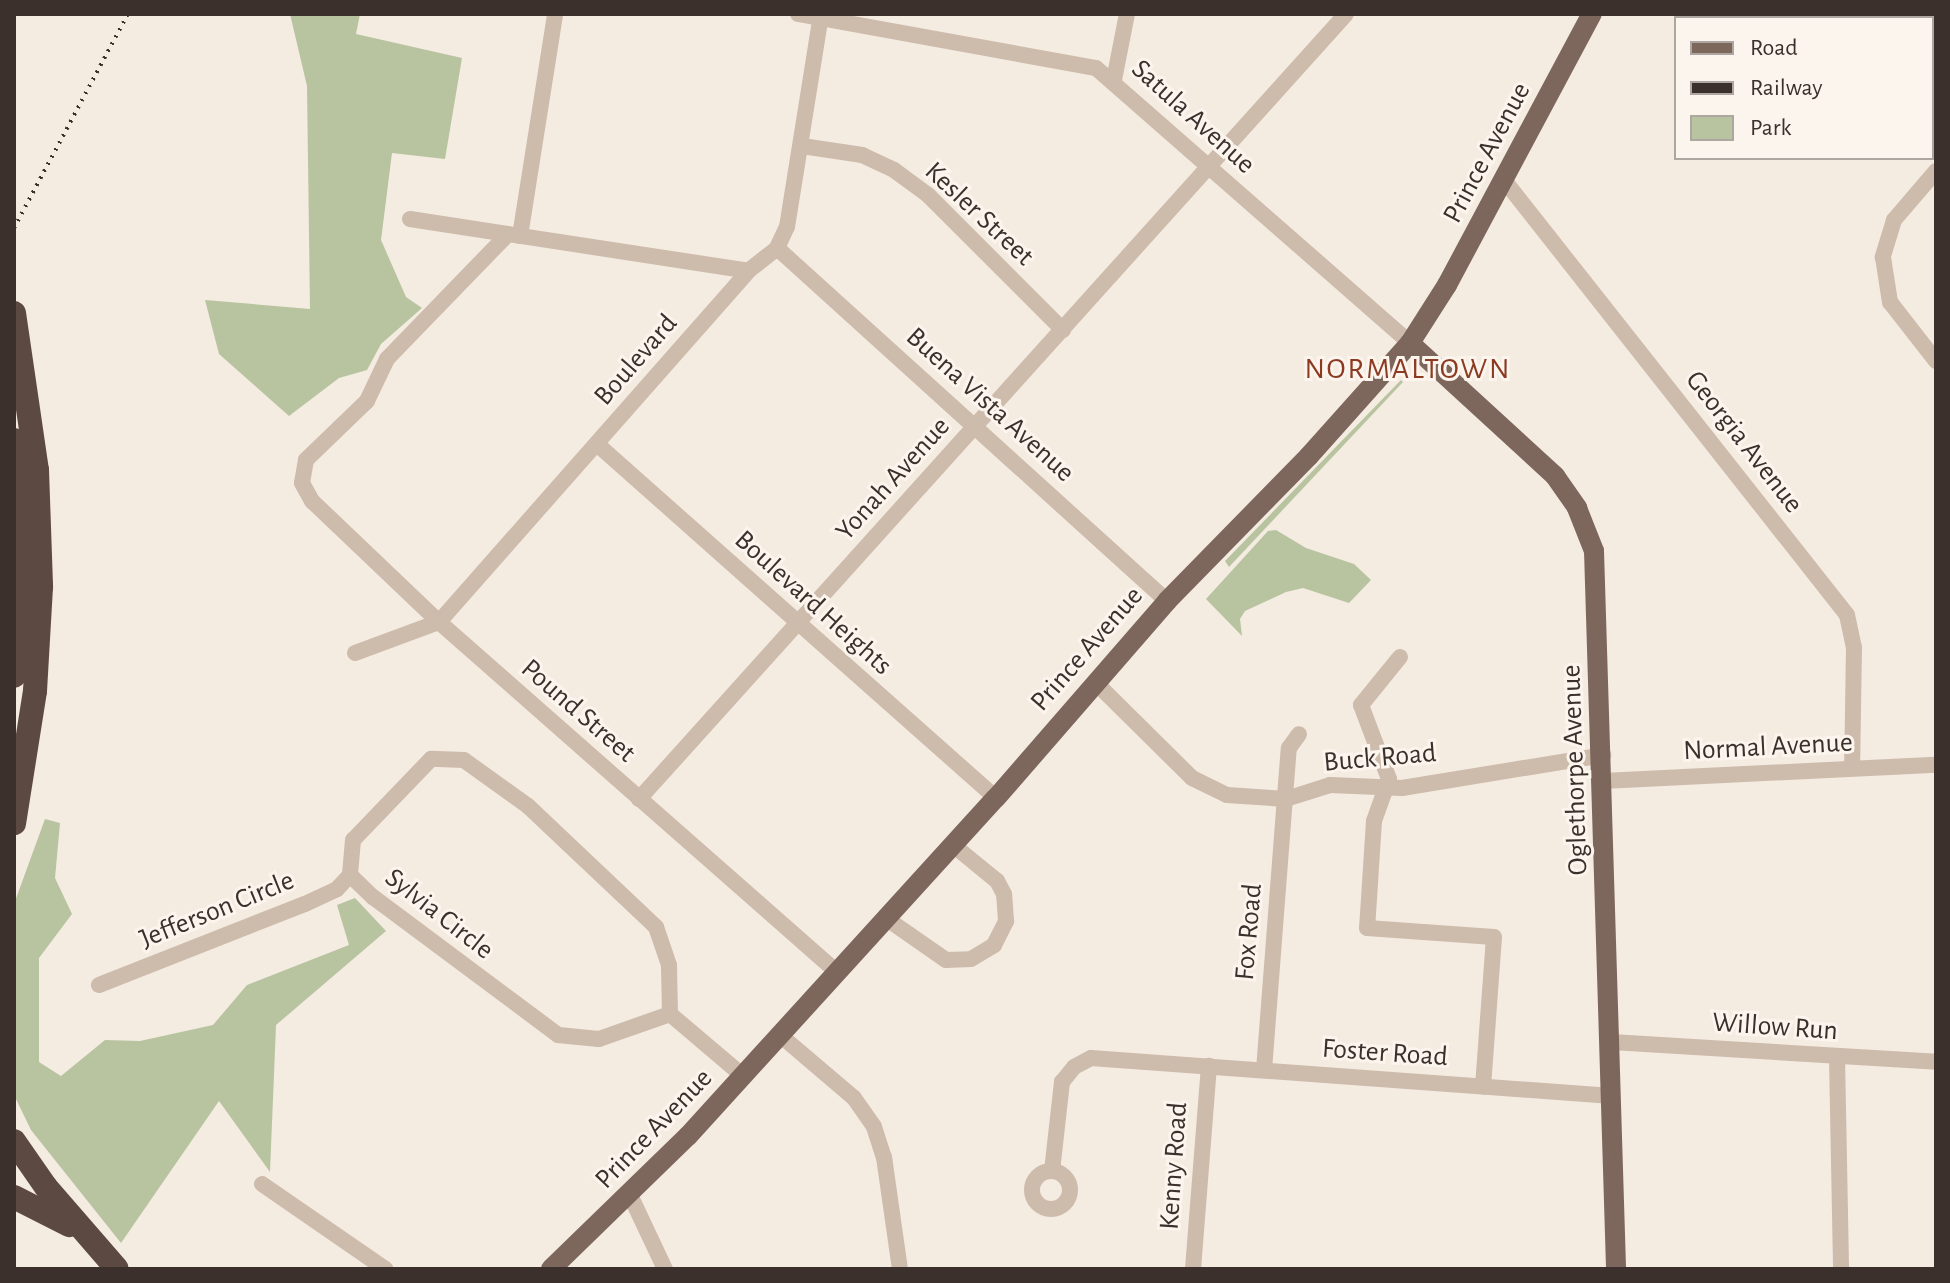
<!DOCTYPE html>
<html>
<head>
<meta charset="utf-8">
<style>
	body { margin:0 }
	#map { position:relative; width:1950px; height:1283px; overflow:hidden; background:#f4ebe1; font-family:"Alegreya Sans",sans-serif }
	div>[style] { position:absolute }
	[style*='--x'] { left:calc(var(--x)*1px); top:calc(var(--y)*1px); width:calc(var(--w)*1px); rotate:calc(var(--a)*1deg) }
	.green>* { inset:0; background:#b8c4a0 }
	.minor>* { height:16px; margin:-8px; padding:0 8px; transform-origin:8px; border-radius:8px; background:#cdbbac }
	.minor>.ring { margin:-8px; padding:0; box-sizing:content-box; background:none; border:16px solid #cdbbac; border-radius:50% }
	.major>* { height:20px; margin:-10px; padding:0 10px; transform-origin:10px; border-radius:10px; background:#7d675c }
	.highway>* { height:24px; margin:-12px; padding:0 12px; transform-origin:12px; border-radius:12px; background:#5c4a42 }
	.rail>* { height:4px; margin-top:-2px; transform-origin:0; background:repeating-linear-gradient(90deg,#3b302b 0 2px,transparent 0 8px) }
	span { translate:-50% -50%; white-space:nowrap; text-align:center; line-height:1.15; -webkit-text-stroke:6px #fbf5ee; paint-order:stroke }
	.street-label { font-size:28px; color:#3b302b }
	.neighbourhood-label { font-size:30px; color:#8c3b22; letter-spacing:2px }
	.frame { position:absolute; inset:0; border:16px solid #3b302b; pointer-events:none }
	.legend { position:absolute; left:1674px; top:16px; width:260px; height:144px; box-sizing:border-box; background:#fbf5ee; border:2px solid #aea6a0; margin:0; padding:10px 14px; list-style:none; font-size:24px; color:#3b302b }
	.legend li { display:flex; align-items:center; gap:16px; height:40px }
	.legend b { width:40px; border:2px solid #aea6a0 }
</style>
</head>
<body>
<div id="map">
	<div class="green">
		<div style="clip-path:polygon(290px 14px,360px 14px,356px 34px,462px 58px,445px 159px,392px 153px,381px 240px,406px 297px,422px 308px,381px 344px,367px 370px,339px 378px,289px 416px,219px 354px,205px 300px,310px 309px,307px 86px)"></div>
		<div style="clip-path:polygon(1401px 380px,1403px 382px,1229px 567px,1225px 561px)"></div>
		<div style="clip-path:polygon(1276px 530px,1306px 548px,1354px 564px,1371px 580px,1349px 603px,1303px 588px,1286px 592px,1245px 611px,1240px 619px,1242px 636px,1206px 599px,1268px 531px)"></div>
		<div style="clip-path:polygon(45px 819px,60px 823px,55px 878px,72px 914px,39px 958px,39px 1062px,61px 1076px,105px 1040px,140px 1041px,213px 1025px,247px 985px,349px 945px,337px 905px,355px 898px,386px 931px,276px 1025px,270px 1172px,219px 1101px,121px 1243px,31px 1130px,14px 1095px,14px 904px)"></div>
	</div>
	<div class="minor">
		<div style="--x:798;--y:14;--w:303;--a:10.3"></div>
		<div style="--x:1096;--y:68;--w:417;--a:41.2"></div>
		<div style="--x:1114;--y:80;--w:67;--a:-78.9"></div>
		<div style="--x:802;--y:146;--w:61;--a:8.5"></div>
		<div style="--x:862;--y:155;--w:35;--a:25"></div>
		<div style="--x:894;--y:170;--w:42;--a:36.3"></div>
		<div style="--x:928;--y:195;--w:191;--a:45"></div>
		<div style="--x:1936;--y:171;--w:65;--a:130.6"></div>
		<div style="--x:1894;--y:220;--w:39;--a:107"></div>
		<div style="--x:1883;--y:257;--w:46;--a:81.2"></div>
		<div style="--x:1890;--y:302;--w:75;--a:52.1"></div>
		<div style="--x:1504;--y:180;--w:554;--a:51.74"></div>
		<div style="--x:1847;--y:615;--w:33;--a:78"></div>
		<div style="--x:1854;--y:647;--w:121;--a:90.9"></div>
		<div style="--x:410;--y:219;--w:342;--a:8.7"></div>
		<div style="--x:508;--y:234;--w:174;--a:134.1"></div>
		<div style="--x:387;--y:359;--w:47;--a:115.5"></div>
		<div style="--x:367;--y:401;--w:85;--a:136"></div>
		<div style="--x:306;--y:460;--w:23;--a:100"></div>
		<div style="--x:302;--y:483;--w:21;--a:61"></div>
		<div style="--x:312;--y:501;--w:175;--a:43.6"></div>
		<div style="--x:439;--y:622;--w:531;--a:41.34"></div>
		<div style="--x:520;--y:236;--w:225;--a:-81"></div>
		<div style="--x:777;--y:248;--w:526;--a:42.15"></div>
		<div style="--x:598;--y:445;--w:532;--a:41.57"></div>
		<div style="--x:355;--y:653;--w:90;--a:-20.3"></div>
		<div style="--x:439;--y:622;--w:468;--a:-48.6"></div>
		<div style="--x:748;--y:271;--w:37;--a:-38"></div>
		<div style="--x:777;--y:248;--w:23;--a:-65"></div>
		<div style="--x:787;--y:227;--w:216;--a:-80.9"></div>
		<div style="--x:1400;--y:657;--w:62;--a:129.1"></div>
		<div style="--x:1361;--y:705;--w:79;--a:69.3"></div>
		<div style="--x:1389;--y:779;--w:45;--a:109.7"></div>
		<div style="--x:1374;--y:821;--w:107;--a:93.7"></div>
		<div style="--x:1367;--y:928;--w:127;--a:4.1"></div>
		<div style="--x:1494;--y:937;--w:150;--a:94.2"></div>
		<div style="--x:1095;--y:682;--w:136;--a:44.7"></div>
		<div style="--x:1192;--y:778;--w:39;--a:26"></div>
		<div style="--x:1227;--y:795;--w:59;--a:3.9"></div>
		<div style="--x:1286;--y:799;--w:46;--a:-17.7"></div>
		<div style="--x:1330;--y:785;--w:72;--a:2.4"></div>
		<div style="--x:1402;--y:788;--w:204;--a:-9.3"></div>
		<div style="--x:1603;--y:781;--w:333;--a:-2.8"></div>
		<div style="--x:639;--y:799;--w:1056;--a:-47.99"></div>
		<div style="--x:887;--y:919;--w:72;--a:34.8"></div>
		<div style="--x:946;--y:960;--w:25;--a:-2"></div>
		<div style="--x:971;--y:959;--w:27;--a:-31"></div>
		<div style="--x:994;--y:945;--w:27;--a:-63"></div>
		<div style="--x:1006;--y:921;--w:27;--a:-94"></div>
		<div style="--x:1004;--y:894;--w:15;--a:-118"></div>
		<div style="--x:997;--y:881;--w:57;--a:-140.7"></div>
		<div style="--x:99;--y:985;--w:221;--a:-21.5"></div>
		<div style="--x:305;--y:904;--w:35;--a:-25"></div>
		<div style="--x:337;--y:889;--w:19;--a:-47"></div>
		<div style="--x:670;--y:1014;--w:49;--a:-91.2"></div>
		<div style="--x:669;--y:965;--w:40;--a:-108.9"></div>
		<div style="--x:656;--y:927;--w:176;--a:-136.6"></div>
		<div style="--x:528;--y:806;--w:79;--a:-144.3"></div>
		<div style="--x:464;--y:760;--w:33;--a:-178"></div>
		<div style="--x:431;--y:759;--w:112;--a:133.9"></div>
		<div style="--x:353;--y:840;--w:35;--a:95"></div>
		<div style="--x:350;--y:875;--w:32;--a:44"></div>
		<div style="--x:373;--y:897;--w:231;--a:36.7"></div>
		<div style="--x:558;--y:1035;--w:41;--a:5.6"></div>
		<div style="--x:599;--y:1039;--w:75;--a:-19.4"></div>
		<div style="--x:670;--y:1014;--w:96;--a:40.3"></div>
		<div style="--x:780;--y:1035;--w:97;--a:40.4"></div>
		<div style="--x:854;--y:1098;--w:35;--a:55"></div>
		<div style="--x:874;--y:1127;--w:32;--a:72"></div>
		<div style="--x:884;--y:1157;--w:113;--a:81.9"></div>
		<div style="--x:1612;--y:1042;--w:325;--a:3.5"></div>
		<div style="--x:1837;--y:1057;--w:212;--a:88.9"></div>
		<div style="--x:1264;--y:1070;--w:323;--a:-85.6"></div>
		<div style="--x:1289;--y:748;--w:17;--a:-54"></div>
		<div class="ring" style="left:1032px;top:1171px;width:22px;height:22px"></div>
		<div style="--x:1052;--y:1171;--w:90;--a:-83.6"></div>
		<div style="--x:1062;--y:1082;--w:19;--a:-51"></div>
		<div style="--x:1074;--y:1067;--w:19;--a:-28"></div>
		<div style="--x:1091;--y:1058;--w:522;--a:4.17"></div>
		<div style="--x:262;--y:1184;--w:150;--a:34.6"></div>
		<div style="--x:630;--y:1195;--w:82;--a:64.7"></div>
		<div style="--x:1193;--y:1269;--w:204;--a:-85.5"></div>
	</div>
	<div class="major">
		<div style="--x:1410;--y:343;--w:197;--a:42.5"></div>
		<div style="--x:1555;--y:476;--w:39;--a:55"></div>
		<div style="--x:1577;--y:508;--w:46;--a:68.4"></div>
		<div style="--x:1594;--y:551;--w:718;--a:88.24"></div>
		<div style="--x:551;--y:1269;--w:191;--a:-44.2"></div>
		<div style="--x:688;--y:1136;--w:457;--a:-47.7"></div>
		<div style="--x:996;--y:798;--w:261;--a:-49"></div>
		<div style="--x:1167;--y:601;--w:203;--a:-45.6"></div>
		<div style="--x:1309;--y:456;--w:152;--a:-48.2"></div>
		<div style="--x:1410;--y:343;--w:69;--a:-57.5"></div>
		<div style="--x:1447;--y:285;--w:307;--a:-61.9"></div>
	</div>
	<div class="highway">
		<div style="--x:14;--y:313;--w:159;--a:81.7"></div>
		<div style="--x:37;--y:470;--w:117;--a:88"></div>
		<div style="--x:41;--y:587;--w:104;--a:93.3"></div>
		<div style="--x:35;--y:691;--w:134;--a:99"></div>
		<div style="--x:14;--y:440;--w:121;--a:87.6"></div>
		<div style="--x:19;--y:561;--w:115;--a:92.5"></div>
		<div style="--x:14;--y:1141;--w:56;--a:55.2"></div>
		<div style="--x:46;--y:1187;--w:108;--a:49.1"></div>
		<div style="--x:14;--y:1197;--w:62;--a:27"></div>
	</div>
	<div class="rail">
		<div style="--x:14;--y:228;--w:242;--a:-62"></div>
	</div>
	<div class="street-label">
		<span style="left:1193px;top:117px;rotate:42deg">Satula Avenue</span>
		<span style="left:1487px;top:153px;rotate:-62deg">Prince Avenue</span>
		<span style="left:979px;top:214px;rotate:43deg">Kesler Street</span>
		<span style="left:636px;top:360px;rotate:-49deg">Boulevard</span>
		<span style="left:990px;top:405px;rotate:42deg">Buena Vista Avenue</span>
		<span style="left:1744px;top:442px;rotate:52deg">Georgia Avenue</span>
		<span style="left:893px;top:479px;rotate:-48deg">Yonah Avenue</span>
		<span style="left:813px;top:603px;rotate:42deg">Boulevard Heights</span>
		<span style="left:1087px;top:649px;rotate:-49deg">Prince Avenue</span>
		<span style="left:578px;top:711px;rotate:41deg">Pound Street</span>
		<span style="left:1768px;top:747px;rotate:-3deg">Normal Avenue</span>
		<span style="left:1380px;top:758px;rotate:-5deg">Buck Road</span>
		<span style="left:1575px;top:770px;rotate:-92deg">Oglethorpe Avenue</span>
		<span style="left:217px;top:910px;rotate:-22deg">Jefferson Circle</span>
		<span style="left:439px;top:914px;rotate:38deg">Sylvia Circle</span>
		<span style="left:1249px;top:932px;rotate:-85deg">Fox Road</span>
		<span style="left:1775px;top:1027px;rotate:4deg">Willow Run</span>
		<span style="left:1385px;top:1053px;rotate:4deg">Foster Road</span>
		<span style="left:654px;top:1129px;rotate:-46deg">Prince Avenue</span>
		<span style="left:1174px;top:1166px;rotate:-86deg">Kenny Road</span>
	</div>
	<div class="neighbourhood-label">
		<span style="left:1408px;top:369px">NORMALTOWN</span>
	</div>
	<div class="frame"></div>
	<ul class="legend">
	<li><b style="height:10px;background:#7d675c"></b>Road</li>
	<li><b style="height:10px;background:#3b302b"></b>Railway</li>
	<li><b style="height:22px;background:#b8c4a0"></b>Park</li>
	</ul>
</div>
</body>
</html>
